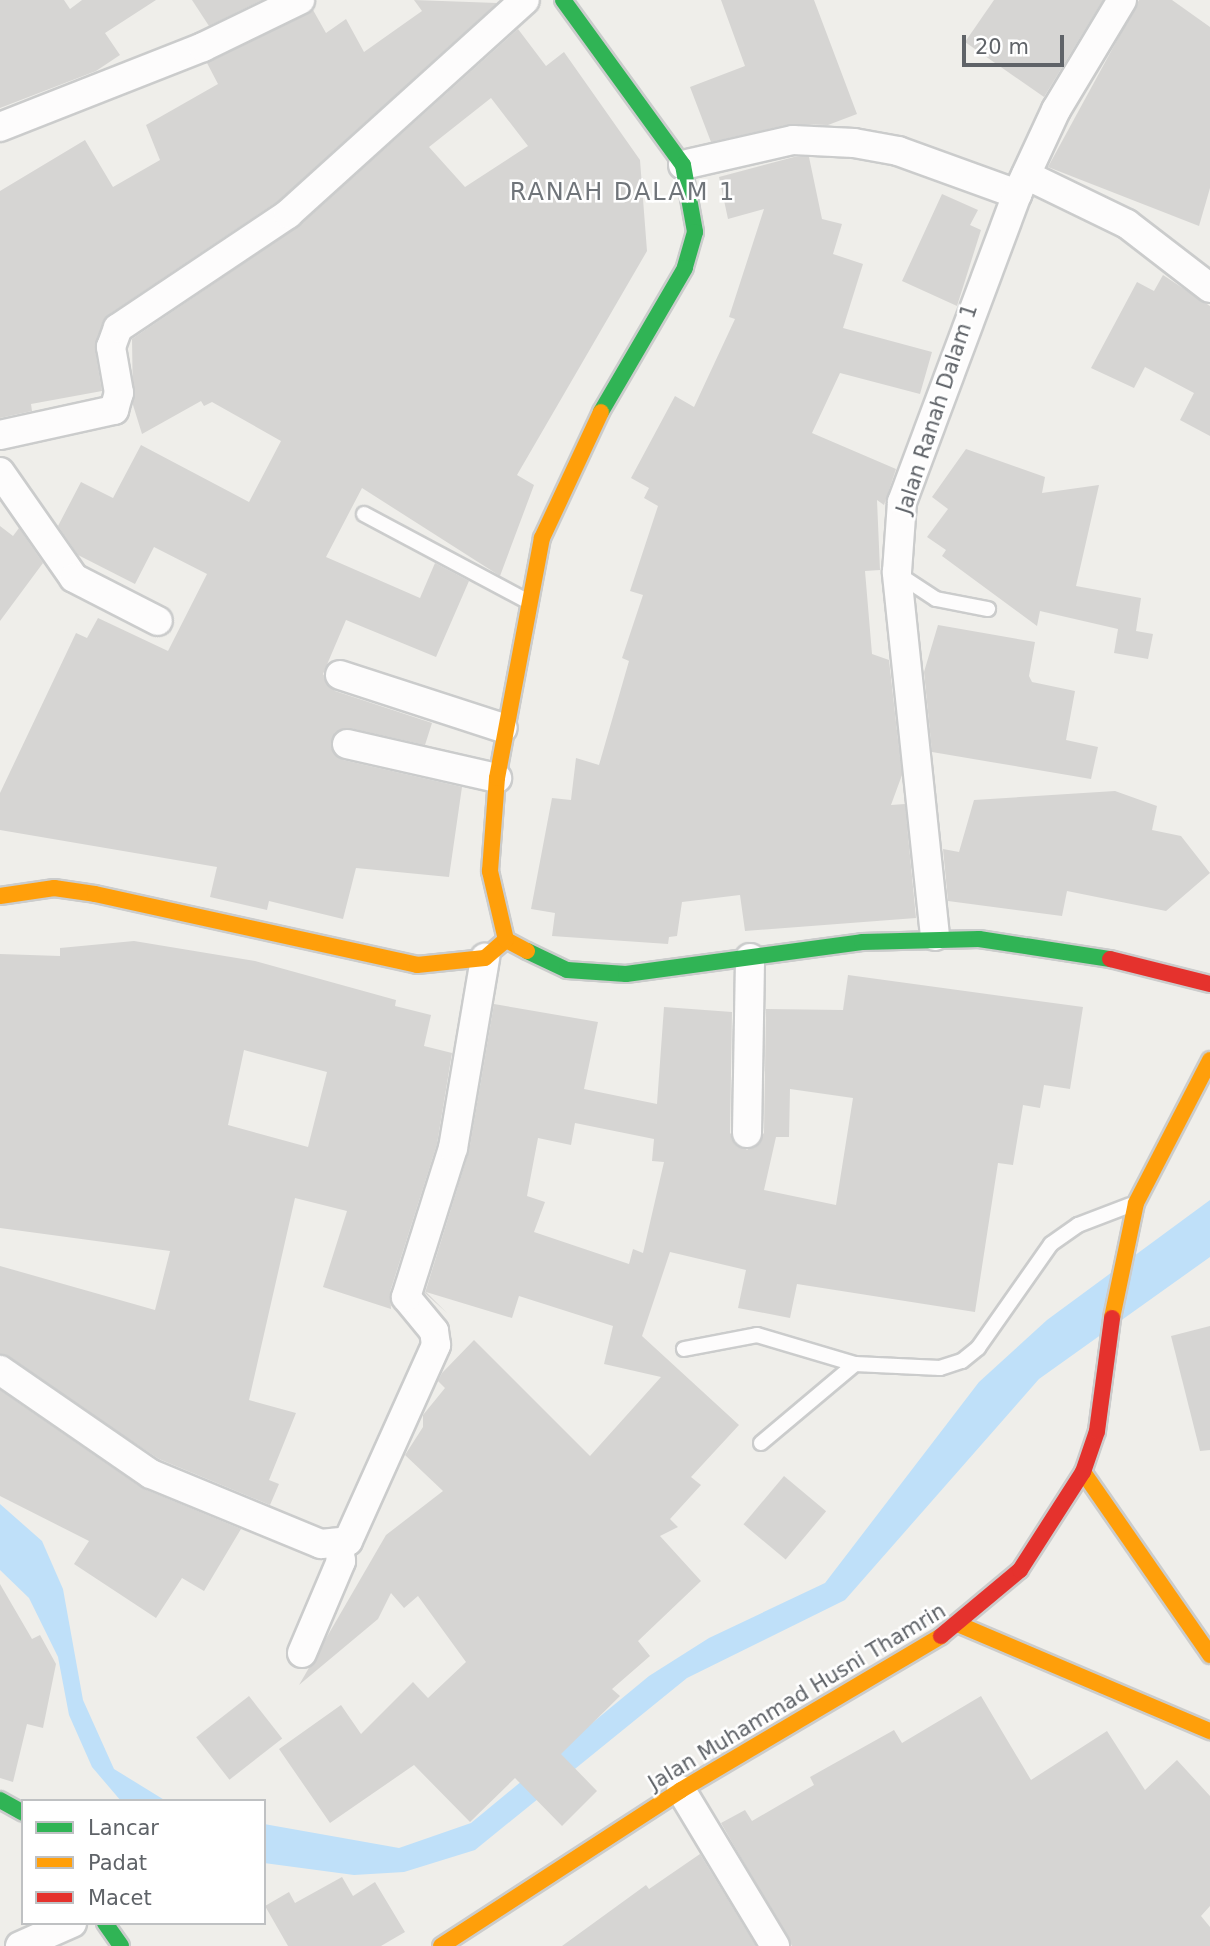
<!DOCTYPE html>
<html>
<head>
<meta charset="utf-8">
<style>
	body { margin:0 }
	#map { position:relative; width:1210px; height:1946px; overflow:hidden; background:#efeeea; font-family:"DejaVu Sans",sans-serif }
	div>[style] { position:absolute }
	[style*='--x'] { left:calc(var(--x)*1px); top:calc(var(--y)*1px); width:calc(var(--w)*1px); rotate:calc(var(--a)*1deg) }
	.water>* { inset:0; background:#bfe0f9 }
	.building>* { inset:0; background:#d6d5d3; transform-origin:0 0 }
	.roads { filter:drop-shadow(2px 0 #cbcccc) drop-shadow(-2px 0 #cbcccc) drop-shadow(0 2px #cbcccc) drop-shadow(0 -2px #cbcccc) }
	.lane>* { height:14px; margin:-7px; padding:0 7px; transform-origin:7px; border-radius:7px; background:#fdfcfc }
	.street>* { height:28px; margin:-14px; padding:0 14px; transform-origin:14px; border-radius:14px; background:#fdfcfc }
	.fast>* { height:16px; margin:-8px; padding:0 8px; transform-origin:8px; border-radius:8px; background:#30b455 }
	.slow>* { height:16px; margin:-8px; padding:0 8px; transform-origin:8px; border-radius:8px; background:#ff9f0a }
	.jam>* { height:16px; margin:-8px; padding:0 8px; transform-origin:8px; border-radius:8px; background:#e5322d }
	span { translate:-50% -50%; white-space:nowrap; text-align:center; line-height:1.15; -webkit-text-stroke:5px #fff; paint-order:stroke }
	.street-label { font-size:21px; color:#5f6368 }
	.quarter-label { font-size:24px; color:#70757a; letter-spacing:2px }
	.legend { position:absolute; left:21px; top:1799px; width:245px; height:126px; box-sizing:border-box; background:#fff; border:2px solid #bfc1c3; margin:0; padding:9px 12px; list-style:none; font-size:21px; color:#5f6368 }
	.legend li { display:flex; align-items:center; gap:14px; height:35px }
	.legend b { width:35px; border:2px solid #bfc1c3 }
	.scale { position:absolute; left:962px; top:35px; width:102px; height:32px; box-sizing:border-box; border:4px solid #5f6368; border-top:0; padding-left:9px; font-size:21px; line-height:24px; white-space:nowrap; color:#5f6368; -webkit-text-stroke:5px #fff; paint-order:stroke }
</style>
</head>
<body>
<div id="map">
	<div class="water">
		<div style="clip-path:polygon(1210px 1200px,1210px 1257px,1039px 1379px,845px 1600px,687px 1678px,475px 1850px,404px 1872px,354px 1875px,264px 1863px,264px 1824px,399px 1848px,471px 1823px,649px 1676px,709px 1638px,825px 1583px,979px 1382px,1047px 1320px)"></div>
		<div style="clip-path:polygon(0 1504px,42px 1541px,63px 1589px,83px 1700px,114px 1769px,166px 1801px,121px 1801px,92px 1767px,69px 1715px,58px 1657px,29px 1598px,0 1570px)"></div>
	</div>
	<div class="building">
		<div style="clip-path:polygon(0 0,64px 0,70px 9px,82px 0,156px 0,105px 33px,120px 55px,96px 71px,0 108px)"></div>
		<div style="clip-path:polygon(192px 0,262px 0,209px 26px)"></div>
		<div style="clip-path:polygon(414px 0,497px 3px,278px 201px,108px 315px,95px 349px,102px 391px,31px 404px,32px 411px,0 418px,0 191px,85px 140px,113px 187px,160px 160px,146px 125px,218px 84px,207px 63px,313px 10px,326px 33px,346px 19px,364px 52px,422px 11px)"></div>
		<div style="clip-path:polygon(721px 0,814px 0,857px 114px,828px 125px,790px 124px,711px 142px,690px 87px,745px 66px)"></div>
		<div style="clip-path:polygon(994px 0,1103px 0,1044px 97px,965px 42px)"></div>
		<div style="clip-path:polygon(1139px 0,1172px 0,1210px 27px,1210px 188px,1199px 226px,1048px 167px)"></div>
		<div style="clip-path:polygon(evenodd,518px 29px,546px 66px,564px 52px,640px 160px,647px 251px,517px 475px,534px 485px,500px 576px,362px 488px,326px 557px,420px 598px,435px 563px,469px 581px,436px 657px,346px 620px,323px 674px,335px 691px,432px 723px,425px 745px,350px 728px,335px 732px,331px 748px,343px 760px,462px 787px,449px 877px,356px 868px,343px 919px,269px 901px,267px 910px,210px 897px,217px 867px,0 830px,0 793px,76px 633px,87px 638px,98px 618px,168px 651px,207px 574px,154px 547px,135px 584px,78px 555px,58px 526px,81px 482px,113px 498px,141px 445px,249px 502px,281px 441px,212px 402px,204px 406px,201px 401px,142px 434px,133px 405px,132px 339px,299px 226px,518px 29px,491px 98px,528px 146px,465px 187px,429px 147px,491px 98px)"></div>
		<div style="clip-path:polygon(794px 157px,809px 157px,822px 219px,842px 224px,833px 254px,863px 264px,843px 328px,932px 352px,920px 394px,840px 373px,812px 433px,896px 469px,884px 505px,877px 500px,880px 570px,865px 571px,872px 654px,889px 660px,902px 775px,891px 805px,905px 804px,916px 918px,745px 931px,740px 895px,682px 902px,677px 936px,669px 937px,668px 944px,552px 936px,555px 913px,531px 909px,552px 798px,571px 800px,576px 758px,599px 765px,629px 661px,622px 658px,643px 595px,630px 591px,658px 506px,644px 498px,649px 488px,631px 478px,675px 396px,694px 407px,735px 319px,729px 317px,764px 209px,728px 219px,719px 177px)"></div>
		<div style="clip-path:polygon(942px 194px,978px 210px,970px 225px,981px 230px,957px 306px,902px 281px)"></div>
		<div style="clip-path:polygon(1163px 275px,1210px 306px,1210px 436px,1180px 420px,1194px 393px,1145px 367px,1134px 388px,1091px 368px,1137px 282px,1154px 291px)"></div>
		<div style="clip-path:polygon(966px 449px,1045px 477px,1042px 493px,1099px 485px,1076px 586px,1141px 598px,1136px 631px,1153px 634px,1148px 659px,1114px 653px,1118px 629px,1040px 611px,1037px 626px,942px 556px,946px 550px,927px 537px,948px 509px,932px 497px)"></div>
		<div style="clip-path:polygon(0 526px,13px 536px,19px 528px,43px 563px,0 621px)"></div>
		<div style="clip-path:polygon(938px 625px,1035px 642px,1029px 676px,1032px 682px,1075px 691px,1066px 740px,1098px 747px,1091px 779px,932px 752px,924px 672px)"></div>
		<div style="clip-path:polygon(1115px 791px,1157px 806px,1152px 830px,1181px 836px,1210px 873px,1166px 911px,1067px 891px,1062px 916px,948px 901px,943px 849px,959px 852px,974px 800px)"></div>
		<div style="clip-path:polygon(evenodd,134px 941px,255px 961px,396px 1000px,395px 1006px,431px 1015px,424px 1046px,452px 1053px,437px 1144px,390px 1292px,391px 1309px,323px 1287px,347px 1211px,295px 1198px,249px 1400px,296px 1413px,269px 1480px,279px 1484px,270px 1505px,159px 1459px,0 1354px,0 1266px,155px 1310px,170px 1251px,0 1228px,0 954px,60px 956px,60px 948px,134px 941px,244px 1050px,327px 1072px,308px 1147px,228px 1125px,244px 1050px)"></div>
		<div style="clip-path:polygon(evenodd,848px 975px,1083px 1007px,1070px 1089px,1044px 1085px,1040px 1108px,1023px 1105px,1013px 1165px,998px 1163px,975px 1312px,797px 1284px,790px 1318px,738px 1308px,746px 1270px,670px 1252px,642px 1336px,739px 1425px,691px 1477px,701px 1485px,670px 1519px,678px 1527px,660px 1536px,701px 1581px,638px 1641px,650px 1656px,612px 1689px,620px 1696px,561px 1754px,597px 1791px,562px 1826px,515px 1778px,470px 1822px,414px 1765px,330px 1823px,279px 1749px,341px 1705px,361px 1734px,413px 1682px,428px 1698px,466px 1662px,418px 1596px,404px 1608px,391px 1593px,378px 1619px,299px 1685px,386px 1535px,443px 1491px,405px 1455px,423px 1427px,423px 1415px,445px 1388px,438px 1381px,442px 1373px,474px 1340px,590px 1456px,661px 1377px,604px 1364px,613px 1326px,519px 1296px,512px 1318px,426px 1292px,447px 1313px,425px 1293px,469px 1151px,494px 1004px,598px 1022px,584px 1089px,657px 1104px,664px 1007px,732px 1012px,730px 1133px,747px 1150px,764px 1133px,766px 1009px,843px 1010px,848px 975px,790px 1089px,853px 1098px,836px 1205px,764px 1190px,776px 1137px,789px 1137px,790px 1089px,848px 975px,575px 1123px,654px 1139px,652px 1161px,664px 1162px,643px 1253px,633px 1249px,629px 1264px,534px 1232px,545px 1202px,527px 1196px,538px 1138px,571px 1145px,575px 1123px)"></div>
		<div style="clip-path:polygon(1210px 1326px,1210px 1450px,1200px 1451px,1171px 1336px)"></div>
		<div style="clip-path:polygon(0 1390px,142px 1488px,241px 1529px,204px 1591px,182px 1578px,156px 1618px,74px 1564px,89px 1541px,0 1496px)"></div>
		<div style="left:784px;top:1476px;width:55px;height:63px;rotate:40deg"></div>
		<div style="clip-path:polygon(0 1584px,32px 1639px,40px 1635px,56px 1664px,43px 1728px,27px 1724px,13px 1782px,0 1778px)"></div>
		<div style="left:249px;top:1696px;width:54px;height:67px;rotate:52deg"></div>
		<div style="clip-path:polygon(981px 1696px,1031px 1780px,1107px 1731px,1145px 1790px,1177px 1760px,1210px 1796px,1210px 1906px,1201px 1916px,1210px 1927px,1210px 1946px,792px 1946px,721px 1823px,745px 1810px,752px 1821px,814px 1785px,810px 1777px,894px 1730px,902px 1743px)"></div>
		<div style="clip-path:polygon(700px 1854px,756px 1946px,562px 1946px,646px 1885px,649px 1889px)"></div>
		<div style="clip-path:polygon(342px 1877px,353px 1896px,375px 1882px,405px 1932px,381px 1946px,288px 1946px,265px 1906px,289px 1892px,295px 1903px)"></div>
	</div>
	<div class="roads">
		<div class="lane">
			<div style="--x:364;--y:514;--w:185;--a:28.1"></div>
			<div style="--x:901;--y:576;--w:42;--a:33.3"></div>
			<div style="--x:936;--y:599;--w:53;--a:10.9"></div>
			<div style="--x:684;--y:1349;--w:74;--a:-10.9"></div>
			<div style="--x:757;--y:1335;--w:102;--a:16.5"></div>
			<div style="--x:761;--y:1443;--w:123;--a:-40"></div>
			<div style="--x:855;--y:1364;--w:85;--a:2.7"></div>
			<div style="--x:940;--y:1368;--w:23;--a:-18"></div>
			<div style="--x:962;--y:1361;--w:21;--a:-39"></div>
			<div style="--x:978;--y:1348;--w:127;--a:-54.9"></div>
			<div style="--x:1051;--y:1244;--w:33;--a:-35"></div>
			<div style="--x:1078;--y:1225;--w:56;--a:-21"></div>
		</div>
		<div class="street">
			<div style="--x:0;--y:127;--w:218;--a:-21.5"></div>
			<div style="--x:203;--y:47;--w:108;--a:-25.9"></div>
			<div style="--x:683;--y:165;--w:113;--a:-12.8"></div>
			<div style="--x:793;--y:140;--w:61;--a:2.8"></div>
			<div style="--x:854;--y:143;--w:45;--a:10.3"></div>
			<div style="--x:898;--y:151;--w:127;--a:19.9"></div>
			<div style="--x:1026;--y:175;--w:112;--a:25.9"></div>
			<div style="--x:1127;--y:224;--w:105;--a:37.6"></div>
			<div style="--x:0;--y:435;--w:117;--a:-12.4"></div>
			<div style="--x:114;--y:410;--w:18;--a:-74"></div>
			<div style="--x:119;--y:393;--w:47;--a:-99.9"></div>
			<div style="--x:111;--y:347;--w:20;--a:-70"></div>
			<div style="--x:118;--y:328;--w:205;--a:-33.8"></div>
			<div style="--x:288;--y:214;--w:319;--a:-42.1"></div>
			<div style="--x:0;--y:472;--w:129;--a:55.1"></div>
			<div style="--x:74;--y:578;--w:94;--a:27.1"></div>
			<div style="--x:340;--y:675;--w:171;--a:18"></div>
			<div style="--x:347;--y:744;--w:154;--a:12.8"></div>
			<div style="--x:935;--y:936;--w:366;--a:-96"></div>
			<div style="--x:897;--y:572;--w:70;--a:-85.9"></div>
			<div style="--x:902;--y:502;--w:329;--a:-69.5"></div>
			<div style="--x:1017;--y:194;--w:93;--a:-65.1"></div>
			<div style="--x:1056;--y:110;--w:128;--a:-59"></div>
			<div style="--x:747;--y:1133;--w:175;--a:-89"></div>
			<div style="--x:0;--y:1370;--w:183;--a:34.6"></div>
			<div style="--x:151;--y:1474;--w:184;--a:22.4"></div>
			<div style="--x:321;--y:1544;--w:27;--a:-6"></div>
			<div style="--x:348;--y:1541;--w:215;--a:-65.8"></div>
			<div style="--x:436;--y:1345;--w:14;--a:-98"></div>
			<div style="--x:434;--y:1331;--w:44;--a:-129.5"></div>
			<div style="--x:406;--y:1297;--w:156;--a:-72.5"></div>
			<div style="--x:453;--y:1148;--w:193;--a:-80.4"></div>
			<div style="--x:302;--y:1653;--w:100;--a:-67"></div>
			<div style="--x:341;--y:1561;--w:15;--a:-98"></div>
			<div style="--x:681;--y:1790;--w:182;--a:58.9"></div>
			<div style="--x:20;--y:1946;--w:57;--a:-23.9"></div>
		</div>
		<div class="fast">
			<div style="--x:563;--y:0;--w:204;--a:54"></div>
			<div style="--x:683;--y:165;--w:68;--a:79.8"></div>
			<div style="--x:695;--y:232;--w:37;--a:106"></div>
			<div style="--x:685;--y:268;--w:167;--a:120.3"></div>
			<div style="--x:527;--y:951;--w:44;--a:25.4"></div>
			<div style="--x:567;--y:970;--w:59;--a:3.9"></div>
			<div style="--x:626;--y:974;--w:238;--a:-7.7"></div>
			<div style="--x:862;--y:942;--w:117;--a:-1.5"></div>
			<div style="--x:979;--y:939;--w:133;--a:8.7"></div>
			<div style="--x:0;--y:1800;--w:26;--a:29"></div>
			<div style="--x:105;--y:1923;--w:28;--a:55"></div>
		</div>
		<div class="slow">
			<div style="--x:0;--y:896;--w:55;--a:-8.4"></div>
			<div style="--x:54;--y:888;--w:41;--a:8.3"></div>
			<div style="--x:95;--y:894;--w:330;--a:12.4"></div>
			<div style="--x:417;--y:965;--w:68;--a:-5.9"></div>
			<div style="--x:485;--y:958;--w:28;--a:-41"></div>
			<div style="--x:527;--y:951;--w:24;--a:-152"></div>
			<div style="--x:506;--y:940;--w:71;--a:-103.1"></div>
			<div style="--x:490;--y:871;--w:93;--a:-85.7"></div>
			<div style="--x:497;--y:778;--w:244;--a:-79.4"></div>
			<div style="--x:542;--y:538;--w:139;--a:-64.9"></div>
			<div style="--x:1112;--y:1318;--w:117;--a:-78.2"></div>
			<div style="--x:1136;--y:1203;--w:161;--a:-62.6"></div>
			<div style="--x:1083;--y:1472;--w:223;--a:55.2"></div>
			<div style="--x:960;--y:1625;--w:272;--a:23"></div>
			<div style="--x:441;--y:1946;--w:286;--a:-33"></div>
			<div style="--x:681;--y:1790;--w:302;--a:-30.6"></div>
		</div>
		<div class="jam">
			<div style="--x:1110;--y:959;--w:103;--a:14"></div>
			<div style="--x:941;--y:1636;--w:103;--a:-39.9"></div>
			<div style="--x:1020;--y:1570;--w:117;--a:-57.3"></div>
			<div style="--x:1083;--y:1472;--w:43;--a:-71.1"></div>
			<div style="--x:1097;--y:1431;--w:114;--a:-82.4"></div>
		</div>
	</div>
	<div class="street-label">
		<span style="left:937px;top:409px;rotate:-72deg">Jalan Ranah Dalam 1</span>
		<span style="left:797px;top:1697px;rotate:-31deg">Jalan Muhammad Husni Thamrin</span>
	</div>
	<div class="quarter-label">
		<span style="left:623px;top:193px">RANAH DALAM 1</span>
	</div>
	<ul class="legend">
	<li><b style="height:9px;background:#30b455"></b>Lancar</li>
	<li><b style="height:9px;background:#ff9f0a"></b>Padat</li>
	<li><b style="height:9px;background:#e5322d"></b>Macet</li>
	</ul>
	<div class="scale">20 m</div>
</div>
</body>
</html>
